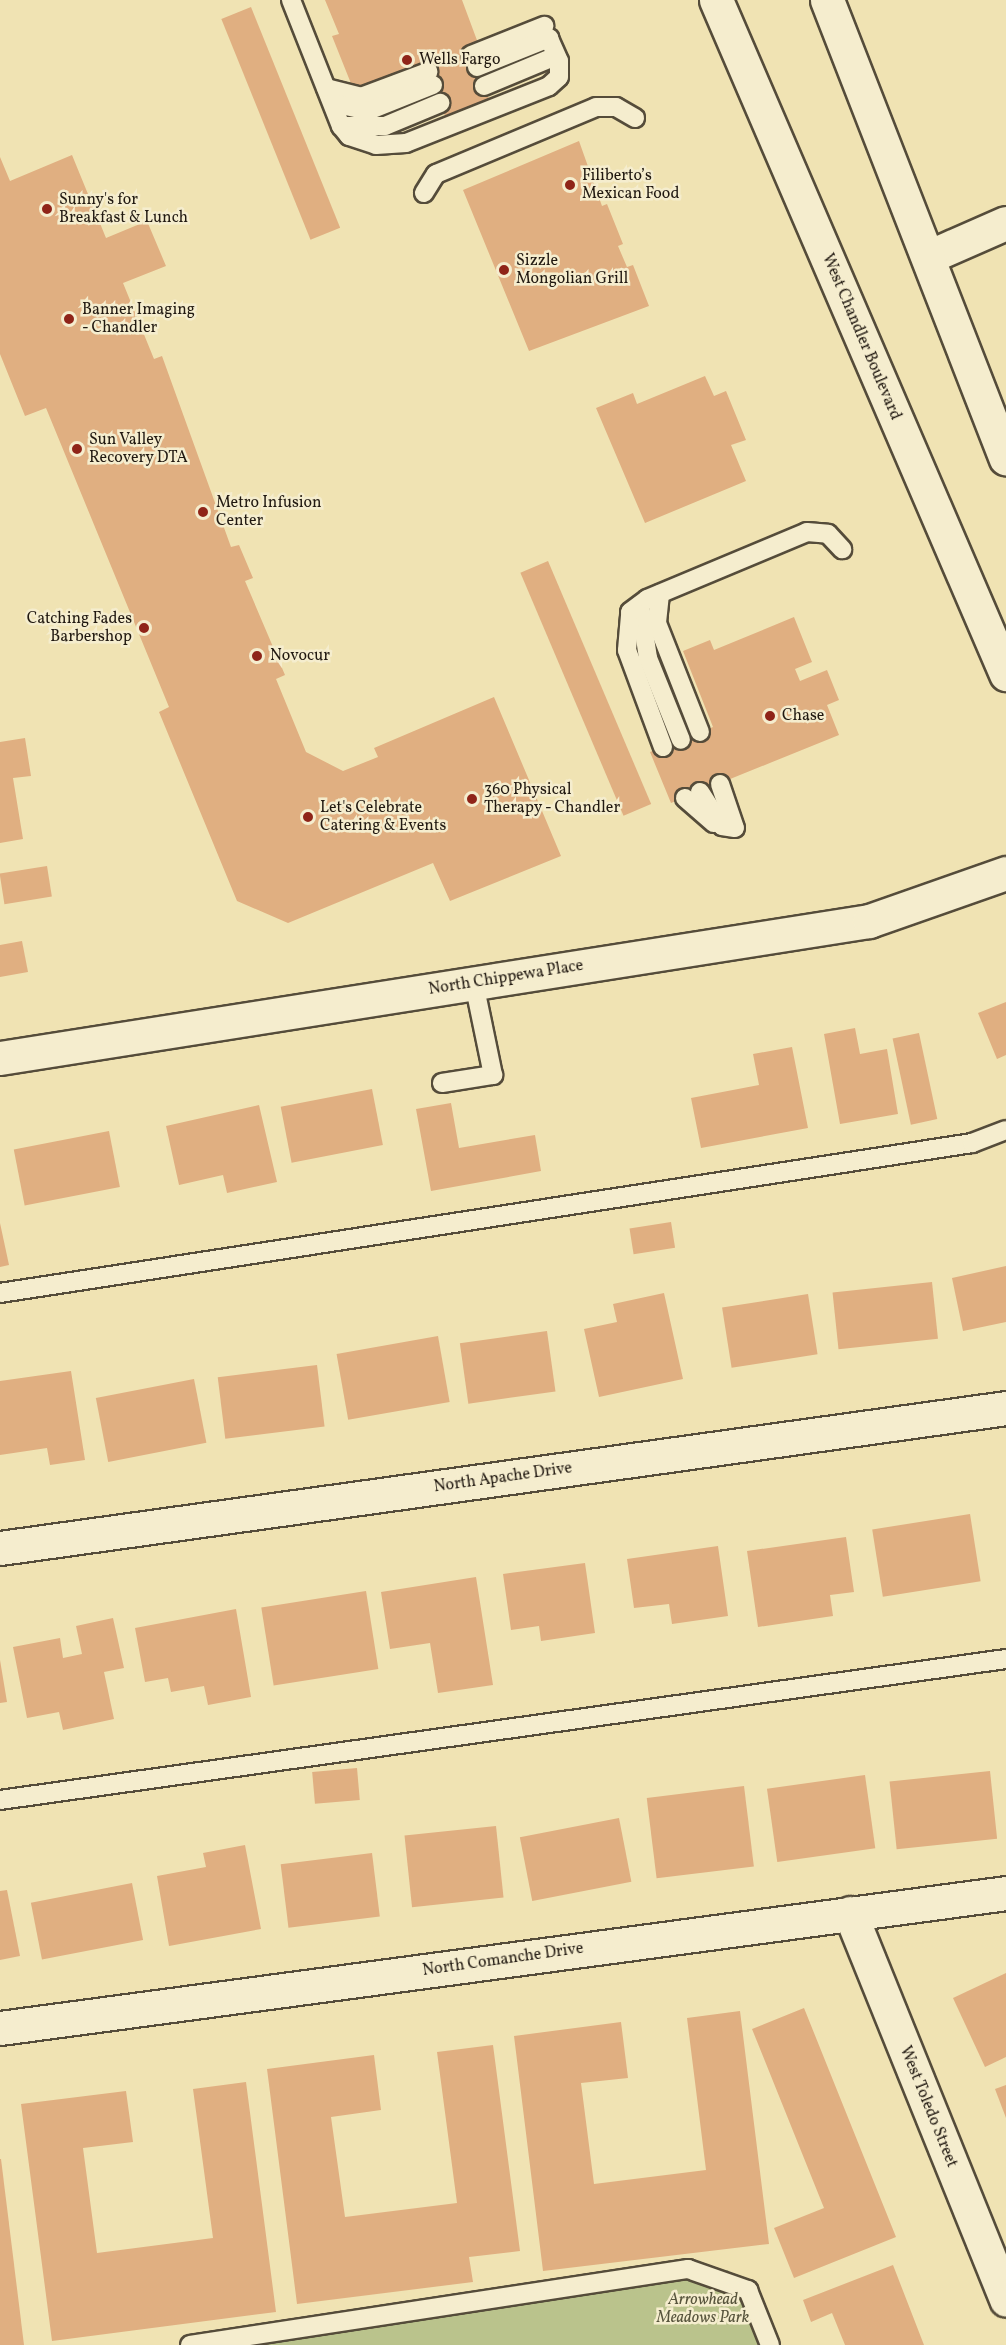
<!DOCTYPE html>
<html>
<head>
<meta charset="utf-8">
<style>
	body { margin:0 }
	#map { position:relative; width:1006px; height:2345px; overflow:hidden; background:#f0e3b3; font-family:Vollkorn,serif }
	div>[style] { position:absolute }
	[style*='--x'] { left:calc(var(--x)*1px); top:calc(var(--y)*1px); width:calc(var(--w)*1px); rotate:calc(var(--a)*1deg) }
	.green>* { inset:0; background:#bac38c }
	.building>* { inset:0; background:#e0af81; transform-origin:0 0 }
	.roads { filter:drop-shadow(2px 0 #554c3a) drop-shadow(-2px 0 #554c3a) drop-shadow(0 2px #554c3a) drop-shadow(0 -2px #554c3a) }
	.service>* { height:18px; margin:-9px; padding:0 9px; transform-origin:9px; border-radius:9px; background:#f5edce }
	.minor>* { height:33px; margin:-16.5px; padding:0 16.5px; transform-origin:16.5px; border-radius:16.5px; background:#f5edce }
	.secondary>* { height:33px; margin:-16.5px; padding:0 16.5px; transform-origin:16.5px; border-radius:16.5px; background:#f5edce }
	.dots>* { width:16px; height:16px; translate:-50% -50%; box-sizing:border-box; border:3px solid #f5edce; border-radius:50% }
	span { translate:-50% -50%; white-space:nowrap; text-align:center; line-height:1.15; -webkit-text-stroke:5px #f5edce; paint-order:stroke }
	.poi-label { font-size:16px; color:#211911 }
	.left { translate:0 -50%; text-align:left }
	.right { translate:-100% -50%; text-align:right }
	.street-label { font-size:16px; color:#211911 }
	.park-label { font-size:16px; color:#57543c; font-style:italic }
</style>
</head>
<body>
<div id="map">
	<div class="green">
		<div style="clip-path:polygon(728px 2270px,759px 2345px,235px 2345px)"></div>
	</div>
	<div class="building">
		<div style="clip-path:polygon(325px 0,462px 0,478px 43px,468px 46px,491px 104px,447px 121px,425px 65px,386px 84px,384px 79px,354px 91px,332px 36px,339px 34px)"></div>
		<div style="left:251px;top:7px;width:238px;height:32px;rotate:68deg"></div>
		<div style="clip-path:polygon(579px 141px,602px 206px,607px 204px,623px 244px,618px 246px,627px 267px,633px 265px,649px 306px,529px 351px,463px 190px)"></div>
		<div style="clip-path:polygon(72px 155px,106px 238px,147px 221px,166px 266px,123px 283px,154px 359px,162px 356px,231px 547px,239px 545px,253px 578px,245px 581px,285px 675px,276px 679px,306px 752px,343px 771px,378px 757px,374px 748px,494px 697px,561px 856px,450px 901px,433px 863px,288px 923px,237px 901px,159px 712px,169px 707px,46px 408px,25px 416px,0 354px,0 157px,10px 181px)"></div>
		<div style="clip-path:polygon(705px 376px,714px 396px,726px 391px,746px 440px,731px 445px,746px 481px,645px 523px,596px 408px,633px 393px,637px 404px)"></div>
		<div style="left:548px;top:561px;width:264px;height:30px;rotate:67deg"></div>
		<div style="clip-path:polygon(794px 617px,812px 662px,795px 669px,800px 681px,827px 670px,839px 700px,827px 705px,839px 735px,671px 803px,650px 752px,713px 727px,683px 651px,710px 640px,714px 650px)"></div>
		<div style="clip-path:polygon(25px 738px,31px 776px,13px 778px,23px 839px,0 843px,0 742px)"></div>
		<div style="left:47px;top:866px;width:31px;height:48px;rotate:81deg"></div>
		<div style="clip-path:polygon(22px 941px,28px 972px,0 977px,0 945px)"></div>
		<div style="clip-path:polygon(1006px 1002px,1006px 1055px,997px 1059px,978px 1013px)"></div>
		<div style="clip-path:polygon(855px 1028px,860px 1054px,887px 1049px,898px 1114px,840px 1124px,824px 1034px)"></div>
		<div style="left:919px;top:1033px;width:88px;height:27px;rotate:78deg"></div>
		<div style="clip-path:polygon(792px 1047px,808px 1128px,701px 1148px,691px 1098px,759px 1085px,753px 1054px)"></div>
		<div style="left:372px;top:1089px;width:57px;height:93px;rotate:79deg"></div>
		<div style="clip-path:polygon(451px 1103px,459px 1148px,535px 1135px,541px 1171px,431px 1191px,416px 1109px)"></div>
		<div style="clip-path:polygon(259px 1105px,277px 1182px,227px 1193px,223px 1175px,179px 1185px,166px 1126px)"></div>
		<div style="left:109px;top:1131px;width:57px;height:97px;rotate:79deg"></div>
		<div style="left:671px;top:1222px;width:26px;height:42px;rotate:81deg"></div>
		<div style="clip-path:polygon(0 1223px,9px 1265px,0 1267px)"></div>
		<div style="clip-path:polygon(1006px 1266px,1006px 1322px,963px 1331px,952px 1278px)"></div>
		<div style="left:932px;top:1282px;width:57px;height:100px;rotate:84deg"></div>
		<div style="clip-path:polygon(664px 1293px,683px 1379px,599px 1397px,584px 1329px,617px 1322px,613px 1304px)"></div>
		<div style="left:808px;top:1294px;width:61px;height:87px;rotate:81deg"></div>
		<div style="left:547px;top:1331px;width:61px;height:88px;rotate:82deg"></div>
		<div style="left:438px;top:1336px;width:67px;height:103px;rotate:80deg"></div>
		<div style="left:317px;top:1365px;width:62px;height:100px;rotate:83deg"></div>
		<div style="clip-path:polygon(71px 1371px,85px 1460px,50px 1465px,47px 1448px,0 1455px,0 1381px)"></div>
		<div style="left:194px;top:1379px;width:65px;height:100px;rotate:79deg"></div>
		<div style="left:970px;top:1514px;width:68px;height:99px;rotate:81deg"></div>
		<div style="clip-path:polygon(846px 1537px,854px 1592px,830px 1595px,833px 1616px,758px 1627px,747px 1551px)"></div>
		<div style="clip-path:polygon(718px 1546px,728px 1616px,672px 1624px,669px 1604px,634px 1608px,627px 1559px)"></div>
		<div style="clip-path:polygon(585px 1563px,595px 1633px,541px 1641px,539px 1626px,511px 1630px,503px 1574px)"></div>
		<div style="clip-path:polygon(476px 1577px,493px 1685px,438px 1693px,430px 1643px,390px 1649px,381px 1592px)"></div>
		<div style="left:366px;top:1591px;width:79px;height:106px;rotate:81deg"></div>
		<div style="clip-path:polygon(236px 1609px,251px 1697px,208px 1705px,204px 1686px,171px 1692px,168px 1678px,145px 1682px,135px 1628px)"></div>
		<div style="clip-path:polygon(113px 1618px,124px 1668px,104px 1672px,114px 1719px,63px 1730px,59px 1712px,27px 1718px,13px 1647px,60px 1638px,63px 1658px,82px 1654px,76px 1626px)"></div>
		<div style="clip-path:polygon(0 1660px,7px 1702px,0 1703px)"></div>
		<div style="left:357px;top:1768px;width:32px;height:45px;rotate:85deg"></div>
		<div style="left:990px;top:1771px;width:68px;height:101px;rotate:84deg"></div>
		<div style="left:865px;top:1775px;width:74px;height:99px;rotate:82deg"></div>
		<div style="left:744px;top:1786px;width:81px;height:98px;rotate:83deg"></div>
		<div style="left:619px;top:1818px;width:65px;height:101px;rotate:79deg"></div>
		<div style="left:496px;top:1826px;width:72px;height:92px;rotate:84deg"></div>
		<div style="clip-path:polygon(245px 1845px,261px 1929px,169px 1946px,157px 1876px,206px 1867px,203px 1853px)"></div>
		<div style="left:372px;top:1853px;width:64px;height:92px;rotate:83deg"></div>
		<div style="left:132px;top:1883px;width:58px;height:103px;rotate:79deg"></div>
		<div style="clip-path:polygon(7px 1890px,20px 1956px,0 1960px,0 1891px)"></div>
		<div style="clip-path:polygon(1006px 1973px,1006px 2057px,985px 2067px,953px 1998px)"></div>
		<div style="clip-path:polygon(804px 2008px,896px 2237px,794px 2278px,774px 2228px,824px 2208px,752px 2029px)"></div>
		<div style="clip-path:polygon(740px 2011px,769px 2244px,543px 2271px,514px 2036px,621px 2022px,628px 2078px,581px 2083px,594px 2184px,706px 2170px,687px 2018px)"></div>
		<div style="clip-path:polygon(493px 2045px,520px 2251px,469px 2257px,473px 2282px,297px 2304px,267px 2069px,374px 2055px,381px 2110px,331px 2117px,345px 2217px,457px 2203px,437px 2052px)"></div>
		<div style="clip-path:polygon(246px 2082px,276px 2312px,52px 2341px,21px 2104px,126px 2091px,133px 2142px,83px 2148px,97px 2253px,213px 2238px,193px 2089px)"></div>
		<div style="clip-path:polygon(1006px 2085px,1006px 2118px,995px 2089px)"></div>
		<div style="clip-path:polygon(0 2159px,1px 2159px,24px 2345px,0 2345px)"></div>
		<div style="clip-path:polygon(893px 2265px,924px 2345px,845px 2345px,832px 2313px,811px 2322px,803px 2300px)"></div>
	</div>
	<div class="roads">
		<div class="service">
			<div style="--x:291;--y:0;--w:136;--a:68.4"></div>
			<div style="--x:341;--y:126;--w:13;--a:51"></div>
			<div style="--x:349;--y:136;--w:28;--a:18"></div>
			<div style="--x:376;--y:145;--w:30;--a:-4"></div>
			<div style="--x:406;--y:143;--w:154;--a:-21.7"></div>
			<div style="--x:549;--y:86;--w:13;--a:-42"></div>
			<div style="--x:559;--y:77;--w:16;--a:-90"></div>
			<div style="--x:559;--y:61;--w:22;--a:-114"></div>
			<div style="--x:471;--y:55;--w:79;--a:-21.7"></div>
			<div style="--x:477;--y:67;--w:78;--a:-21.9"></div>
			<div style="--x:484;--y:86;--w:78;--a:-22.6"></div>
			<div style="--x:326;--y:88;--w:36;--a:14"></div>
			<div style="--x:361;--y:97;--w:72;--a:-20.5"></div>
			<div style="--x:333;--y:103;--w:36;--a:13"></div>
			<div style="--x:368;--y:111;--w:70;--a:-21.8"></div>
			<div style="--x:345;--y:126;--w:40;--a:0"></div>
			<div style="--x:385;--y:126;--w:60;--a:-22.7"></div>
			<div style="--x:424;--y:193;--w:22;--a:-58"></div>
			<div style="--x:436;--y:174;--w:173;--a:-22.7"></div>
			<div style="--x:596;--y:107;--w:20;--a:0"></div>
			<div style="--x:616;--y:107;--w:22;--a:30"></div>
			<div style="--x:660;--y:594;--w:29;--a:96"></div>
			<div style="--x:657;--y:623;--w:117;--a:68.5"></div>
			<div style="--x:640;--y:605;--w:54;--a:81.4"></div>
			<div style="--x:648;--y:658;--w:88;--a:68.1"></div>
			<div style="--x:663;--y:747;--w:103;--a:-110.4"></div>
			<div style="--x:627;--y:650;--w:38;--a:-85"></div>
			<div style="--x:630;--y:612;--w:21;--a:-37"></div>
			<div style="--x:647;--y:599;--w:173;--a:-22.7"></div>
			<div style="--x:807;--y:532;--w:21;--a:5"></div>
			<div style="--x:828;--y:534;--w:21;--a:47"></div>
			<div style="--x:720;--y:784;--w:46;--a:71.2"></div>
			<div style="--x:700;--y:792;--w:40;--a:57.1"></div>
			<div style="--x:722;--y:826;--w:13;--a:9"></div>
			<div style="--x:685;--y:798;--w:38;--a:41"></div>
			<div style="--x:442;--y:1083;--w:52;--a:-8.9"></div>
			<div style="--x:493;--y:1075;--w:94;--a:-101.7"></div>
			<div style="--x:0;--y:1293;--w:984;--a:-8.77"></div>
			<div style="--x:972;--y:1143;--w:36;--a:-21"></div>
			<div style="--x:0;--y:1800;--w:1016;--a:-7.98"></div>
			<div style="--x:190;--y:2345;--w:504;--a:-8.68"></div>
			<div style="--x:688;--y:2269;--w:64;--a:19.3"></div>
			<div style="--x:748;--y:2290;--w:59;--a:68.2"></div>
		</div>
		<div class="minor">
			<div style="--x:928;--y:257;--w:85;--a:-23.6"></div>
			<div style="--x:0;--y:1058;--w:880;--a:-8.96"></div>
			<div style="--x:869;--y:921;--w:145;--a:-19.3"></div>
			<div style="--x:0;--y:1548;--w:1016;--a:-7.92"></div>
			<div style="--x:850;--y:1913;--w:417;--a:68"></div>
			<div style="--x:0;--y:2028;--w:1015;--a:-7.64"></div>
		</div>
		<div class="secondary">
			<div style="--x:716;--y:0;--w:734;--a:66.72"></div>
			<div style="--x:827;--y:0;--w:492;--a:68.7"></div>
		</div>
	</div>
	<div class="dots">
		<div style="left:407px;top:60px;background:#8f2418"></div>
		<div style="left:570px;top:185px;background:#8f2418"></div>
		<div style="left:47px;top:209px;background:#8f2418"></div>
		<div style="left:504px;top:270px;background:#8f2418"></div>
		<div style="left:69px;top:319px;background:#8f2418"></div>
		<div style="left:77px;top:449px;background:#8f2418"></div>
		<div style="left:203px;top:512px;background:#8f2418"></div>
		<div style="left:144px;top:628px;background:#8f2418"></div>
		<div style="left:257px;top:656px;background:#8f2418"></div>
		<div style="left:770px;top:716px;background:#8f2418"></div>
		<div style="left:472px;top:799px;background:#8f2418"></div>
		<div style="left:308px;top:817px;background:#8f2418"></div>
	</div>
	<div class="poi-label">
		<span class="left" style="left:419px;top:60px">Wells Fargo</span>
		<span class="left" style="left:582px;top:185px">Filiberto’s<br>Mexican Food</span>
		<span class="left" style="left:59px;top:209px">Sunny's for<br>Breakfast &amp; Lunch</span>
		<span class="left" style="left:516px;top:270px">Sizzle<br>Mongolian Grill</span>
		<span class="left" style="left:82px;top:319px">Banner Imaging<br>- Chandler</span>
		<span class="left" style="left:89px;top:449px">Sun Valley<br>Recovery DTA</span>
		<span class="left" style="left:216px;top:512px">Metro Infusion<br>Center</span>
		<span class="right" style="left:132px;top:628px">Catching Fades<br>Barbershop</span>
		<span class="left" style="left:270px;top:656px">Novocur</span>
		<span class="left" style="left:782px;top:716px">Chase</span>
		<span class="left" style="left:484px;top:799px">360 Physical<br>Therapy - Chandler</span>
		<span class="left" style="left:320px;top:817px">Let's Celebrate<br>Catering &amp; Events</span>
	</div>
	<div class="street-label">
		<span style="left:861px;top:337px;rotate:67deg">West Chandler Boulevard</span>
		<span style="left:506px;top:978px;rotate:-9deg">North Chippewa Place</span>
		<span style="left:503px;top:1478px;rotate:-8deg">North Apache Drive</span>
		<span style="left:503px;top:1960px;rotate:-8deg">North Comanche Drive</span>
		<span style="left:928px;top:2107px;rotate:68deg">West Toledo Street</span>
	</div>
	<div class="park-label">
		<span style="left:703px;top:2309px">Arrowhead<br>Meadows Park</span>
	</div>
</div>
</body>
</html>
